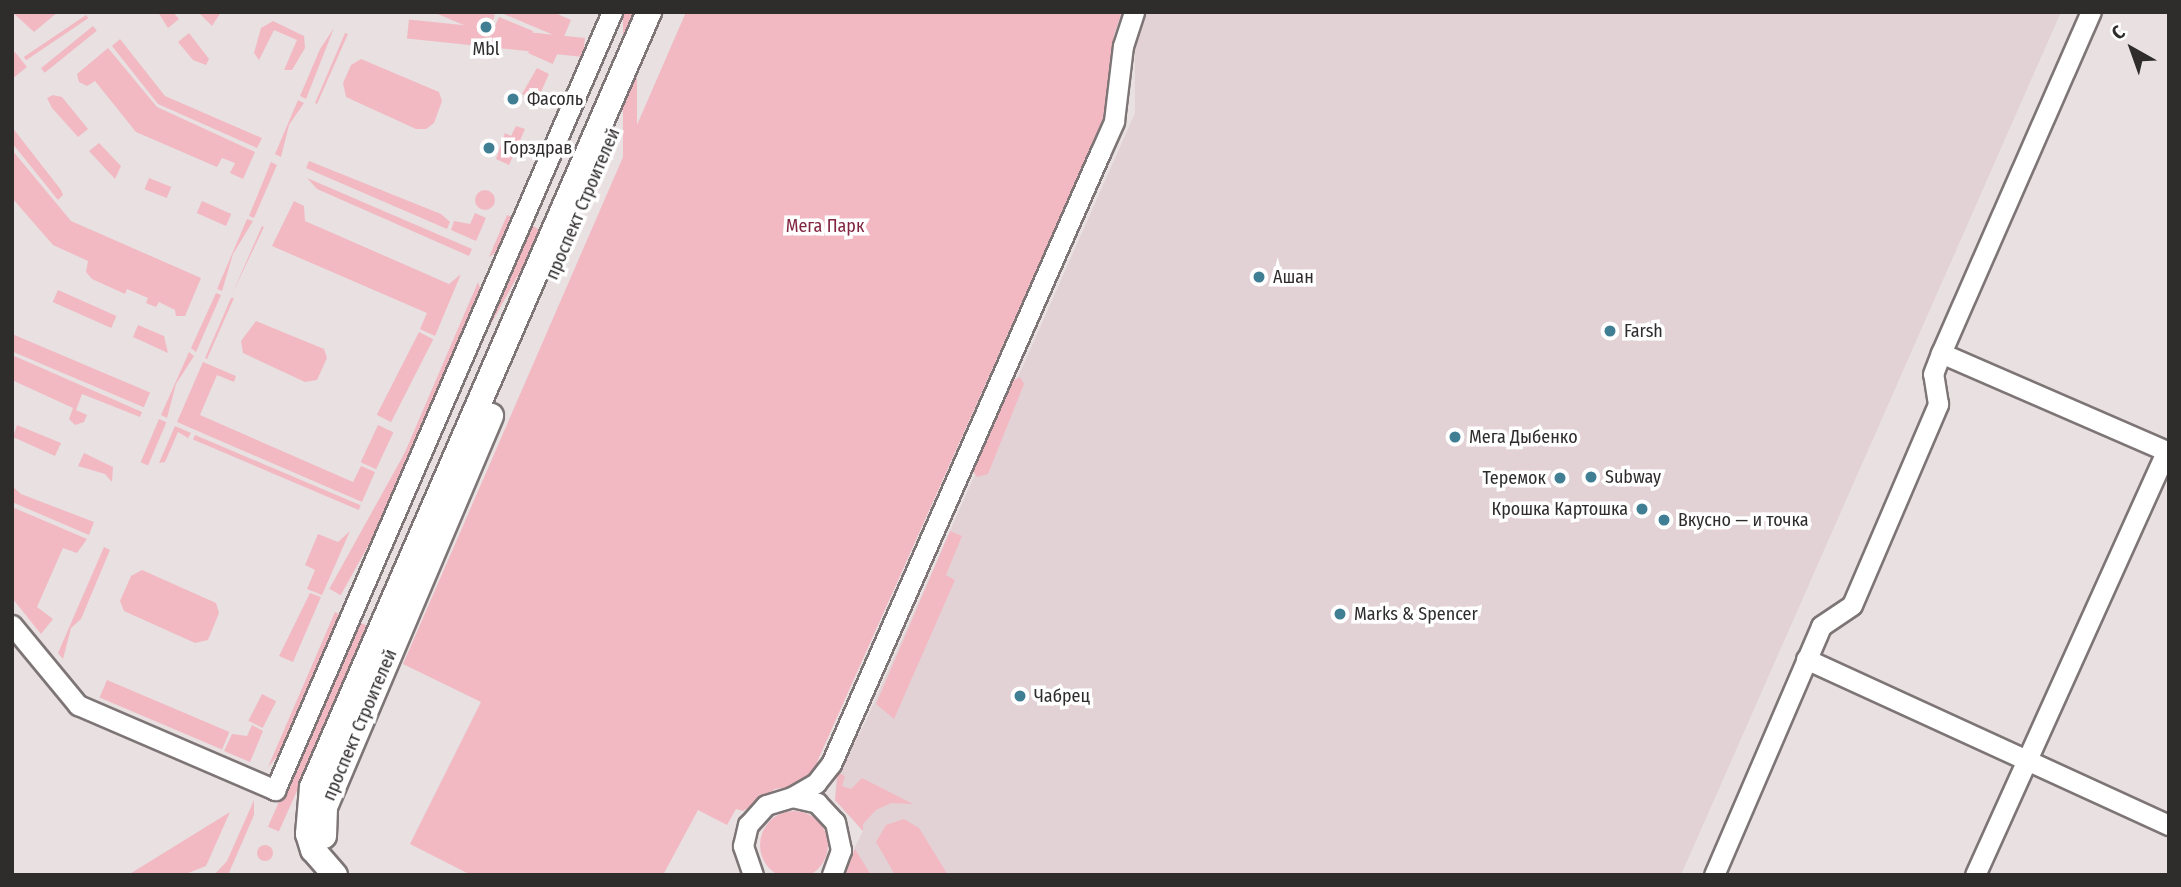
<!DOCTYPE html>
<html>
<head>
<meta charset="utf-8">
<style>
	body { margin:0 }
	#map { position:relative; width:2181px; height:887px; overflow:hidden; background:#e8e0e1; font-family:"Fira Sans Condensed",sans-serif }
	div>[style] { position:absolute }
	[style*='--x'] { left:calc(var(--x)*1px); top:calc(var(--y)*1px); width:calc(var(--w)*1px); rotate:calc(var(--a)*1deg) }
	.built>* { inset:0; background:#e3d2d5 }
	.green>* { inset:0; background:#f2b9c3; transform-origin:0 0 }
	.round { border-radius:50% }
	.roads { filter:drop-shadow(2px 0 #7d7576) drop-shadow(-2px 0 #7d7576) drop-shadow(0 2px #7d7576) drop-shadow(0 -2px #7d7576) }
	.minor>* { height:19px; margin:-9.5px; padding:0 9.5px; transform-origin:9.5px; border-radius:9.5px; background:#fff }
	.tertiary>* { height:24px; margin:-12px; padding:0 12px; transform-origin:12px; border-radius:12px; background:#fff }
	.dots>* { width:19px; height:19px; translate:-50% -50%; box-sizing:border-box; border:4px solid #fff; border-radius:50% }
	span { translate:-50% -50%; white-space:nowrap; text-align:center; line-height:1.15; -webkit-text-stroke:7px #fff; paint-order:stroke }
	.poi-label { font-size:18px; color:#2f2c2c }
	.left { translate:0 -50%; text-align:left }
	.right { translate:-100% -50%; text-align:right }
	.street-label { font-size:18px; color:#2f2c2c }
	.park-label { font-size:18px; color:#812540 }
	.frame { position:absolute; inset:0; border:14px solid #2f2c2c; pointer-events:none }
	.north { position:absolute; left:2097px; top:14px; width:70px; height:70px; -webkit-text-stroke:5px #fff; paint-order:stroke; rotate:320deg; font-size:19px; font-weight:700; line-height:28px; text-align:center; color:#2f2c2c }
	.north::after { content:''; display:block; margin:auto; width:24px; height:32px; background:#2f2c2c; clip-path:polygon(50% 0,100% 100%,50% 72%,0 100%) }
</style>
</head>
<body>
<div id="map">
	<div class="built">
		<div style="clip-path:polygon(1146px 12px,2061px 12px,1681px 875px,841px 875px,863px 831px,835px 800px,836px 777px,865px 723px,1135px 113px,1135px 37px)"></div>
	</div>
	<div class="green">
		<div style="clip-path:polygon(12px 12px,58px 12px,34px 32px)"></div>
		<div style="clip-path:polygon(158px 12px,173px 12px,179px 19px,168px 28px)"></div>
		<div style="clip-path:polygon(198px 12px,221px 12px,212px 26px)"></div>
		<div style="clip-path:polygon(433px 12px,488px 12px,495px 15px,487px 35px)"></div>
		<div style="clip-path:polygon(499px 12px,553px 12px,571px 20px,563px 39px)"></div>
		<div style="left:623px;top:12px;width:14px;height:215px"></div>
		<div style="clip-path:polygon(686px 12px,1122px 12px,1114px 35px,1104px 118px,817px 762px,821px 764px,801px 785px,775px 789px,743px 811px,736px 809px,727px 825px,698px 810px,663px 875px,471px 875px,410px 844px,481px 702px,403px 664px)"></div>
		<div style="left:86px;top:15px;width:4px;height:75px;rotate:56deg"></div>
		<div style="clip-path:polygon(499px 17px,533px 31px,525px 49px,489px 39px)"></div>
		<div style="clip-path:polygon(273px 21px,304px 36px,305px 48px,292px 70px,284px 70px,297px 40px,274px 30px,259px 60px,254px 53px,261px 28px)"></div>
		<div style="left:93px;top:26px;width:6px;height:67px;rotate:51deg"></div>
		<div style="clip-path:polygon(334px 28px,306px 99px,300px 96px,320px 49px)"></div>
		<div style="clip-path:polygon(189px 33px,209px 59px,206px 65px,193px 60px,178px 42px)"></div>
		<div style="clip-path:polygon(345px 33px,348px 34px,317px 104px,315px 103px)"></div>
		<div style="left:537px;top:33px;width:27px;height:22px;rotate:24deg"></div>
		<div style="left:585px;top:38px;width:19px;height:177px;rotate:96deg"></div>
		<div style="clip-path:polygon(120px 39px,165px 96px,262px 138px,257px 148px,158px 104px,112px 46px)"></div>
		<div style="clip-path:polygon(108px 48px,157px 107px,255px 152px,243px 179px,230px 173px,235px 163px,222px 158px,217px 167px,136px 132px,95px 81px,87px 86px,79px 82px,77px 74px)"></div>
		<div style="clip-path:polygon(15px 52px,27px 67px,12px 79px,12px 54px)"></div>
		<div style="clip-path:polygon(361px 59px,439px 92px,442px 101px,434px 123px,426px 129px,416px 129px,346px 97px,343px 83px,351px 65px)"></div>
		<div style="clip-path:polygon(537px 68px,549px 74px,537px 101px,522px 94px)"></div>
		<div style="clip-path:polygon(53px 95px,62px 97px,88px 129px,78px 137px,52px 108px,47px 98px)"></div>
		<div style="clip-path:polygon(298px 100px,304px 103px,289px 125px,281px 157px,275px 154px)"></div>
		<div style="clip-path:polygon(516px 126px,525px 129px,509px 165px,496px 159px,505px 133px,511px 136px)"></div>
		<div style="clip-path:polygon(12px 127px,61px 190px,63px 195px,58px 200px,12px 143px)"></div>
		<div style="clip-path:polygon(99px 143px,121px 166px,115px 179px,89px 151px)"></div>
		<div style="clip-path:polygon(12px 150px,71px 221px,201px 278px,185px 316px,176px 316px,175px 310px,159px 302px,156px 307px,146px 303px,148px 298px,127px 289px,125px 294px,92px 279px,86px 272px,88px 261px,53px 245px,12px 198px)"></div>
		<div style="clip-path:polygon(309px 161px,441px 214px,450px 222px,447px 229px,306px 168px)"></div>
		<div style="clip-path:polygon(271px 162px,277px 165px,254px 218px,249px 216px)"></div>
		<div style="left:149px;top:178px;width:24px;height:12px;rotate:22deg"></div>
		<div style="clip-path:polygon(307px 178px,472px 249px,469px 256px,317px 189px)"></div>
		<div class="round" style="left:475px;top:190px;width:20px;height:20px"></div>
		<div style="left:202px;top:201px;width:32px;height:13px;rotate:24deg"></div>
		<div style="clip-path:polygon(294px 201px,304px 206px,305px 221px,449px 284px,461px 274px,435px 336px,420px 329px,427px 313px,272px 246px)"></div>
		<div style="clip-path:polygon(475px 213px,486px 218px,476px 241px,451px 230px,454px 221px,470px 224px)"></div>
		<div style="clip-path:polygon(507px 215px,513px 217px,498px 251px,489px 257px)"></div>
		<div style="clip-path:polygon(247px 219px,253px 221px,233px 254px,222px 291px,217px 289px)"></div>
		<div style="left:531px;top:225px;width:13px;height:416px;rotate:29deg"></div>
		<div style="clip-path:polygon(262px 226px,264px 227px,232px 294px)"></div>
		<div style="clip-path:polygon(478px 282px,481px 291px,387px 507px,378px 515px)"></div>
		<div style="left:58px;top:290px;width:64px;height:13px;rotate:24deg"></div>
		<div style="clip-path:polygon(216px 293px,221px 295px,196px 352px,191px 348px)"></div>
		<div style="clip-path:polygon(231px 298px,234px 298px,207px 359px,205px 358px)"></div>
		<div style="clip-path:polygon(256px 321px,324px 349px,327px 358px,317px 380px,305px 382px,243px 353px,241px 341px)"></div>
		<div style="clip-path:polygon(138px 325px,164px 336px,168px 353px,133px 337px)"></div>
		<div style="left:419px;top:332px;width:16px;height:93px;rotate:27deg"></div>
		<div style="left:12px;top:334px;width:150px;height:16px;rotate:23deg"></div>
		<div style="clip-path:polygon(189px 352px,194px 356px,176px 384px,167px 418px,161px 415px)"></div>
		<div style="clip-path:polygon(12px 355px,142px 412px,140px 417px,82px 394px,76px 410px,87px 415px,84px 422px,75px 425px,69px 419px,73px 408px,12px 380px)"></div>
		<div style="clip-path:polygon(203px 362px,236px 376px,234px 382px,217px 375px,200px 415px,353px 482px,361px 466px,375px 472px,362px 502px,177px 422px)"></div>
		<div style="clip-path:polygon(1020px 377px,1024px 384px,988px 474px,977px 477px,971px 469px,1010px 382px)"></div>
		<div style="left:159px;top:419px;width:8px;height:47px;rotate:23deg"></div>
		<div style="clip-path:polygon(17px 425px,61px 443px,55px 456px,13px 437px)"></div>
		<div style="left:378px;top:425px;width:17px;height:41px;rotate:25deg"></div>
		<div style="clip-path:polygon(175px 426px,191px 433px,188px 438px,178px 432px,165px 462px,159px 463px)"></div>
		<div style="left:195px;top:435px;width:180px;height:5px;rotate:23deg"></div>
		<div style="clip-path:polygon(84px 453px,113px 467px,112px 482px,105px 474px,78px 466px)"></div>
		<div style="clip-path:polygon(12px 486px,21px 494px,94px 522px,89px 535px,12px 502px)"></div>
		<div style="clip-path:polygon(12px 507px,87px 539px,77px 553px,63px 548px,37px 607px,53px 619px,41px 634px,12px 598px)"></div>
		<div style="clip-path:polygon(350px 531px,322px 595px,307px 589px,315px 570px,305px 565px,318px 534px,338px 542px)"></div>
		<div style="clip-path:polygon(950px 531px,962px 536px,946px 575px,955px 580px,894px 719px,876px 704px)"></div>
		<div style="clip-path:polygon(104px 547px,110px 550px,81px 619px,71px 628px,63px 659px,58px 653px)"></div>
		<div style="clip-path:polygon(142px 570px,216px 603px,219px 613px,208px 640px,195px 643px,124px 611px,120px 601px,131px 576px)"></div>
		<div style="clip-path:polygon(310px 593px,321px 597px,293px 662px,279px 656px)"></div>
		<div style="clip-path:polygon(335px 612px,341px 615px,283px 750px,268px 767px)"></div>
		<div style="left:359px;top:622px;width:12px;height:224px;rotate:24deg"></div>
		<div style="left:107px;top:680px;width:133px;height:19px;rotate:23deg"></div>
		<div style="left:262px;top:694px;width:16px;height:30px;rotate:27deg"></div>
		<div style="clip-path:polygon(252px 725px,263px 731px,250px 762px,224px 751px,232px 734px,247px 736px)"></div>
		<div style="clip-path:polygon(838px 773px,845px 776px,842px 786px,851px 789px,862px 778px,913px 804px,891px 803px,876px 810px,863px 824px,863px 831px,835px 800px)"></div>
		<div style="clip-path:polygon(254px 800px,254px 815px,228px 875px,214px 875px,227px 861px)"></div>
		<div class="round" style="left:760px;top:811px;width:68px;height:68px"></div>
		<div style="clip-path:polygon(230px 812px,206px 866px,183px 875px,128px 875px)"></div>
		<div style="clip-path:polygon(904px 819px,919px 828px,948px 875px,895px 875px,876px 842px,886px 825px)"></div>
		<div class="round" style="left:257px;top:845px;width:16px;height:16px"></div>
		<div style="clip-path:polygon(855px 849px,871px 875px,844px 875px)"></div>
	</div>
	<div class="roads">
		<div class="minor">
			<div style="--x:1941;--y:353;--w:249;--a:23.5"></div>
			<div style="--x:12;--y:625;--w:104;--a:50.5"></div>
			<div style="--x:78;--y:705;--w:215;--a:23.3"></div>
			<div style="--x:275;--y:790;--w:848;--a:-66.58"></div>
			<div style="--x:1806;--y:659;--w:399;--a:24.6"></div>
			<div style="--x:792;--y:797;--w:28;--a:-30"></div>
			<div style="--x:816;--y:783;--w:24;--a:-52"></div>
			<div style="--x:831;--y:764;--w:668;--a:-66.24"></div>
			<div style="--x:1100;--y:153;--w:35;--a:-66"></div>
			<div style="--x:1114;--y:121;--w:76;--a:-83.2"></div>
			<div style="--x:1123;--y:46;--w:36;--a:-72"></div>
			<div style="--x:753;--y:875;--w:31;--a:-109"></div>
			<div style="--x:743;--y:846;--w:22;--a:-77"></div>
			<div style="--x:748;--y:825;--w:27;--a:-48"></div>
			<div style="--x:766;--y:805;--w:27;--a:-17"></div>
			<div style="--x:792;--y:797;--w:26;--a:13"></div>
			<div style="--x:817;--y:803;--w:26;--a:47"></div>
			<div style="--x:835;--y:822;--w:29;--a:78"></div>
			<div style="--x:841;--y:850;--w:27;--a:110"></div>
			<div style="--x:1714;--y:875;--w:271;--a:-66.7"></div>
			<div style="--x:1821;--y:626;--w:37;--a:-34"></div>
			<div style="--x:1852;--y:605;--w:219;--a:-66.8"></div>
			<div style="--x:1938;--y:404;--w:30;--a:-99"></div>
			<div style="--x:1933;--y:374;--w:22;--a:-69"></div>
			<div style="--x:1941;--y:353;--w:373;--a:-66.3"></div>
			<div style="--x:1975;--y:875;--w:465;--a:-65.7"></div>
		</div>
		<div class="tertiary">
			<div style="--x:324;--y:836;--w:29;--a:-88"></div>
			<div style="--x:325;--y:807;--w:425;--a:-67"></div>
			<div style="--x:335;--y:875;--w:33;--a:-131"></div>
			<div style="--x:313;--y:850;--w:17;--a:-107"></div>
			<div style="--x:308;--y:834;--w:47;--a:-85.1"></div>
			<div style="--x:312;--y:787;--w:845;--a:-66.5"></div>
		</div>
	</div>
	<div class="dots">
		<div style="left:486px;top:27px;background:#3f7e93"></div>
		<div style="left:513px;top:99px;background:#3f7e93"></div>
		<div style="left:489px;top:148px;background:#3f7e93"></div>
		<div style="left:1259px;top:277px;background:#3f7e93"></div>
		<div style="left:1610px;top:331px;background:#3f7e93"></div>
		<div style="left:1455px;top:437px;background:#3f7e93"></div>
		<div style="left:1591px;top:477px;background:#3f7e93"></div>
		<div style="left:1560px;top:478px;background:#3f7e93"></div>
		<div style="left:1642px;top:509px;background:#3f7e93"></div>
		<div style="left:1664px;top:520px;background:#3f7e93"></div>
		<div style="left:1340px;top:614px;background:#3f7e93"></div>
		<div style="left:1020px;top:696px;background:#3f7e93"></div>
	</div>
	<div class="poi-label">
		<span style="left:486px;top:49px">Mbl</span>
		<span class="left" style="left:527px;top:99px">Фасоль</span>
		<span class="left" style="left:503px;top:148px">Горздрав</span>
		<span class="left" style="left:1273px;top:277px">Ашан</span>
		<span class="left" style="left:1624px;top:331px">Farsh</span>
		<span class="left" style="left:1469px;top:437px">Мега Дыбенко</span>
		<span class="left" style="left:1605px;top:477px">Subway</span>
		<span class="right" style="left:1546px;top:478px">Теремок</span>
		<span class="right" style="left:1628px;top:509px">Крошка Картошка</span>
		<span class="left" style="left:1678px;top:520px">Вкусно — и точка</span>
		<span class="left" style="left:1354px;top:614px">Marks &amp; Spencer</span>
		<span class="left" style="left:1034px;top:696px">Чабрец</span>
	</div>
	<div class="street-label">
		<span style="left:583px;top:204px;rotate:-67deg">проспект Строителей</span>
		<span style="left:360px;top:725px;rotate:-67deg">проспект Строителей</span>
	</div>
	<div class="park-label">
		<span style="left:825px;top:226px">Мега Парк</span>
	</div>
	<div class="frame"></div>
	<div class="north">С</div>
</div>
</body>
</html>
